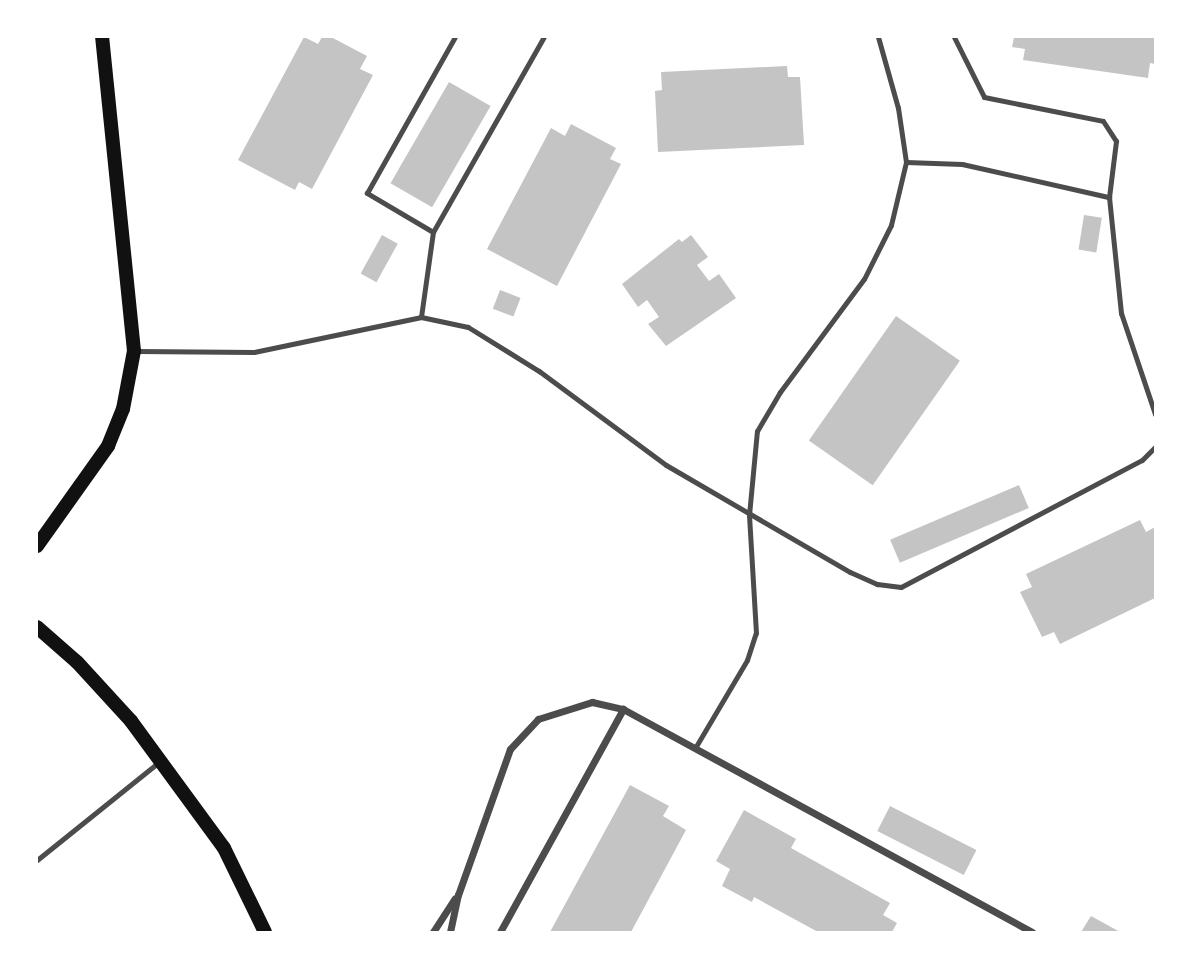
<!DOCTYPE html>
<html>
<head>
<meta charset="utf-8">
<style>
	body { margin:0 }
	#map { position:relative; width:1192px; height:969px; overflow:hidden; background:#fff; font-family:"Noto Serif",serif }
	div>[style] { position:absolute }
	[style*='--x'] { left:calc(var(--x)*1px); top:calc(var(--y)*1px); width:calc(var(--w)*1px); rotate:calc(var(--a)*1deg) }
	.building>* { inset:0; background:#c4c4c4; transform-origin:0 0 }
	.service>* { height:5px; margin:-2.5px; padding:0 2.5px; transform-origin:2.5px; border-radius:2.5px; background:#4c4c4c }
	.minor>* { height:7px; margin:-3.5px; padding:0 3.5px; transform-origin:3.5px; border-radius:3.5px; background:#4c4c4c }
	.secondary>* { height:14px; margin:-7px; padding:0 7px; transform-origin:7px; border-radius:7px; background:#111 }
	span { translate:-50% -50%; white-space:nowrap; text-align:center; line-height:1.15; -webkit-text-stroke:7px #fff; paint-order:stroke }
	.frame { position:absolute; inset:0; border:38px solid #fff; pointer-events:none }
</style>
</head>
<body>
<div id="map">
	<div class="building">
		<div style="clip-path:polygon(304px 37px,318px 44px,322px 37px,331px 37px,367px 56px,360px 69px,373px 75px,312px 189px,299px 182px,295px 190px,238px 160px)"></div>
		<div style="clip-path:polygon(1014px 37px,1155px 37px,1155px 64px,1150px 63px,1148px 78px,1023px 60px,1025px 49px,1012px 47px)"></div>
		<div style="clip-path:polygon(787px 66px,788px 77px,800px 77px,804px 145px,658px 152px,655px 91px,662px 90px,661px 72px)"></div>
		<div style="left:449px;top:82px;width:48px;height:117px;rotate:30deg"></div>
		<div style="clip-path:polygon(571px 124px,616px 148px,610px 159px,621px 164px,557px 286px,487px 249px,551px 128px,565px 136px)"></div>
		<div style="left:1084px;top:215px;width:18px;height:35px;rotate:9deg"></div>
		<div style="left:382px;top:235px;width:18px;height:44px;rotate:29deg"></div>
		<div style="clip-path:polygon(691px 235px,708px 257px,697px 265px,709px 281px,719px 274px,736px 298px,666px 346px,648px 324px,659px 317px,647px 300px,638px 307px,622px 284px,679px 239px,682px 242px)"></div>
		<div style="left:500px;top:290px;width:22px;height:20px;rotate:21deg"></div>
		<div style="left:896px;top:316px;width:78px;height:152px;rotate:35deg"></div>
		<div style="left:1019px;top:485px;width:25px;height:140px;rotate:67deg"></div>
		<div style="clip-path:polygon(1140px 520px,1146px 532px,1155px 527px,1155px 598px,1060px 644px,1054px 632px,1042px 637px,1020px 592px,1032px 587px,1026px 574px)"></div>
		<div style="clip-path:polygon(630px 785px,669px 806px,663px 816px,686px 830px,631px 932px,550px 932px)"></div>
		<div style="left:890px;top:806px;width:97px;height:28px;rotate:27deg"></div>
		<div style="clip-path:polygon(744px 810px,796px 839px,791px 848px,890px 903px,883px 915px,897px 923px,892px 932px,818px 932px,754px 897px,752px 902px,722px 886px,730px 869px,716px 861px)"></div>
		<div style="clip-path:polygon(1091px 916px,1120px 932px,1081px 932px)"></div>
	</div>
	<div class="service">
		<div style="--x:954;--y:37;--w:67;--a:63.4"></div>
		<div style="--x:984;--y:97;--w:121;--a:11.4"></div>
		<div style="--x:1103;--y:121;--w:24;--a:57"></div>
		<div style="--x:1116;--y:141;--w:56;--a:97.1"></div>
		<div style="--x:906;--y:162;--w:56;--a:2"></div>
		<div style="--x:962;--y:164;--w:151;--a:12.7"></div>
		<div style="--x:1109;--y:197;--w:117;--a:84.1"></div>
		<div style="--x:1121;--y:313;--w:107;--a:71.4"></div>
		<div style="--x:433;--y:232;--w:77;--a:-149.4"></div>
		<div style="--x:367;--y:193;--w:179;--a:-60.6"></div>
		<div style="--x:421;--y:317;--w:86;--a:-82"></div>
		<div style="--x:433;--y:232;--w:224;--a:-60.4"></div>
		<div style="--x:137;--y:351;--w:117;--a:0.5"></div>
		<div style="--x:254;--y:352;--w:171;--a:-11.8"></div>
		<div style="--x:421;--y:317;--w:48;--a:12"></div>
		<div style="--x:468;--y:327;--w:84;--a:31.8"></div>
		<div style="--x:539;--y:371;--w:158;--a:36.5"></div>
		<div style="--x:666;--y:465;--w:213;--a:30.2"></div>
		<div style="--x:850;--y:572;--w:30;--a:24"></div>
		<div style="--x:877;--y:584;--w:24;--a:7"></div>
		<div style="--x:901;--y:587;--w:272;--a:-27.8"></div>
		<div style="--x:1142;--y:460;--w:18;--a:-45"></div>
		<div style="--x:695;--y:748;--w:102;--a:-59.4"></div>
		<div style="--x:747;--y:660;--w:28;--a:-72"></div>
		<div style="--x:756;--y:633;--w:118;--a:-93.4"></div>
		<div style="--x:749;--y:515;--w:84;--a:-84.6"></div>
		<div style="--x:757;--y:431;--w:45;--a:-59.5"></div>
		<div style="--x:780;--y:392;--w:141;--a:-53.4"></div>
		<div style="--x:864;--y:279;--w:60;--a:-63.4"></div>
		<div style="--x:891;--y:225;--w:65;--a:-76.6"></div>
		<div style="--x:906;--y:162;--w:55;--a:-98.4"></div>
		<div style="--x:898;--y:108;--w:74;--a:-105.7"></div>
		<div style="--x:37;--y:860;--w:158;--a:-38.8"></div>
	</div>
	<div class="minor">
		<div style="--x:433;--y:932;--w:40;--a:-57.1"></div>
		<div style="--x:450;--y:932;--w:38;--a:-78"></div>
		<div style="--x:458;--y:895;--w:155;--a:-70.4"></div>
		<div style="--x:510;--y:749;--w:41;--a:-47"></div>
		<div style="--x:538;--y:719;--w:57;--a:-17.5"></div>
		<div style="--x:592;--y:702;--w:32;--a:13"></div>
		<div style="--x:623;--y:709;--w:466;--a:28.6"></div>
		<div style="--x:500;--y:932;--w:255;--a:-61.1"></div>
	</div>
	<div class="secondary">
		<div style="--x:37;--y:546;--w:123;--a:-54.6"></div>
		<div style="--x:108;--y:446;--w:40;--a:-68"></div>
		<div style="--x:123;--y:409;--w:59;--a:-79.3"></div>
		<div style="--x:134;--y:351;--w:316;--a:-95.8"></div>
		<div style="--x:37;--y:627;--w:53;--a:41.2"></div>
		<div style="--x:77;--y:662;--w:80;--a:47.5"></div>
		<div style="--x:131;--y:721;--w:157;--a:53.8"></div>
		<div style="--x:224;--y:848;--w:93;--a:64"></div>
	</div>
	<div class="frame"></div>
</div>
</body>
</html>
